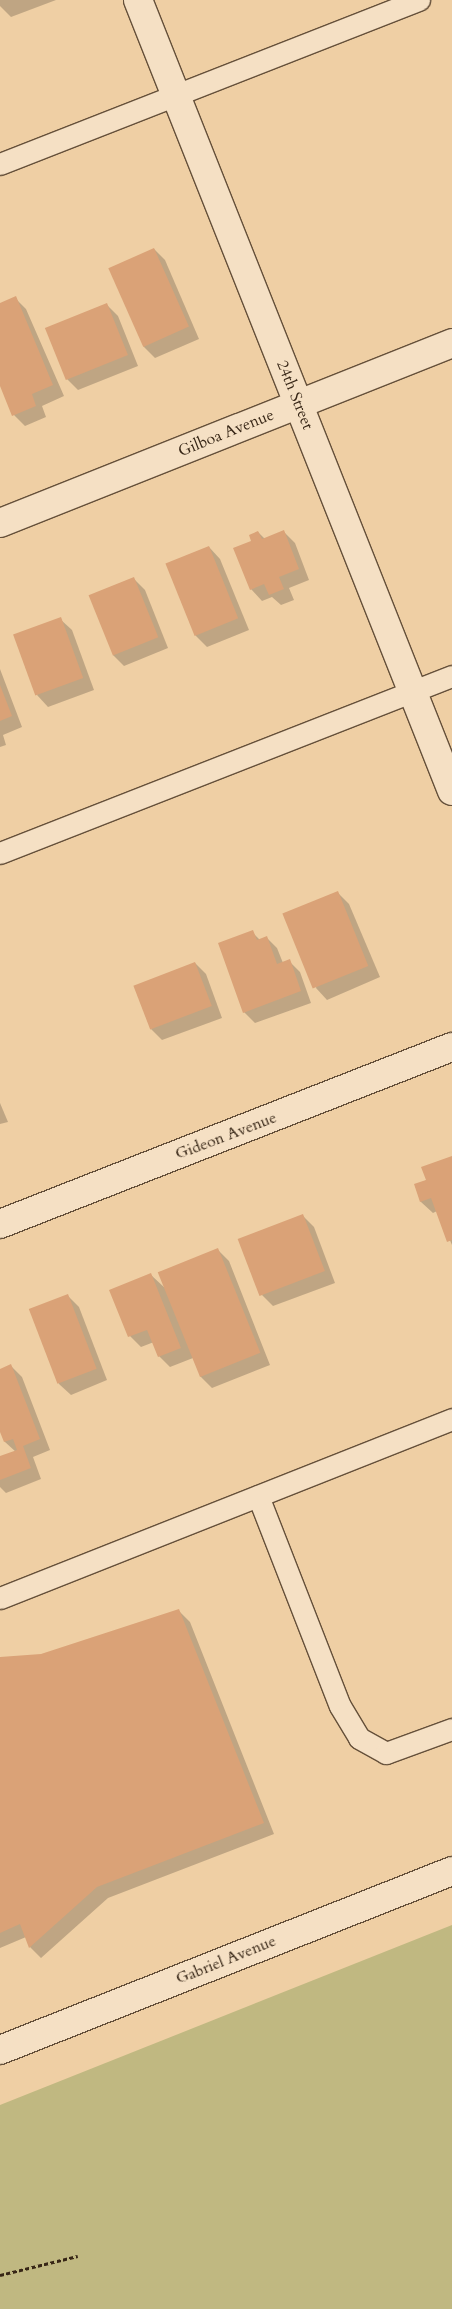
<!DOCTYPE html>
<html>
<head>
<meta charset="utf-8">
<style>
	body { margin:0 }
	#map { position:relative; width:452px; height:2309px; overflow:hidden; background:#efcfa4; font-family:Cardo,serif }
	div>[style] { position:absolute }
	[style*='--x'] { left:calc(var(--x)*1px); top:calc(var(--y)*1px); width:calc(var(--w)*1px); rotate:calc(var(--a)*1deg) }
	.green>* { inset:0; background:#c0b881 }
	.shadow>* { inset:0; background:#0003 }
	.building>* { inset:0; background:#daa277; transform-origin:0 0 }
	.path>* { height:3px; margin-top:-1.5px; transform-origin:0; background:repeating-linear-gradient(90deg,#372616 0 4px,transparent 0 6.5px) }
	.roads { filter:drop-shadow(1px 0 #65503a) drop-shadow(-1px 0 #65503a) drop-shadow(0 1px #65503a) drop-shadow(0 -1px #65503a) }
	.service>* { height:21px; margin:-10.5px; padding:0 10.5px; transform-origin:10.5px; border-radius:10.5px; background:#f5e0c4 }
	.minor>* { height:28px; margin:-14px; padding:0 14px; transform-origin:14px; border-radius:14px; background:#f5e0c4 }
	span { translate:-50% -50%; white-space:nowrap; text-align:center; line-height:1.15; -webkit-text-stroke:4px #f5e0c4; paint-order:stroke }
	.street-label { font-size:16px; color:#372616 }
</style>
</head>
<body>
<div id="map">
	<div class="green">
		<div style="clip-path:polygon(452px 1925px,452px 2309px,0 2309px,0 2105px)"></div>
	</div>
	<div class="shadow">
		<div style="clip-path:polygon(0 0,56px 0,11px 17px,0 6px)"></div>
		<div style="clip-path:polygon(154px 249px,165px 260px,199px 339px,155px 358px,144px 347px)"></div>
		<div style="clip-path:polygon(15px 298px,26px 309px,64px 396px,42px 406px,46px 417px,25px 426px,14px 415px,0 383px,0 304px)"></div>
		<div style="clip-path:polygon(107px 305px,118px 316px,138px 366px,78px 390px,67px 379px,47px 329px)"></div>
		<div style="clip-path:polygon(258px 532px,265px 539px,284px 532px,295px 543px,309px 580px,289px 588px,294px 600px,281px 605px,272px 597px,262px 601px,251px 589px,252px 541px)"></div>
		<div style="clip-path:polygon(209px 547px,220px 559px,249px 630px,207px 647px,196px 636px,167px 565px)"></div>
		<div style="clip-path:polygon(133px 578px,145px 590px,168px 648px,124px 666px,113px 655px)"></div>
		<div style="clip-path:polygon(60px 619px,72px 630px,94px 690px,48px 707px,37px 695px)"></div>
		<div style="clip-path:polygon(0 669px,22px 727px,3px 735px,6px 745px,0 747px)"></div>
		<div style="clip-path:polygon(338px 893px,349px 904px,380px 977px,327px 1000px,316px 988px)"></div>
		<div style="clip-path:polygon(252px 932px,260px 940px,266px 937px,277px 948px,283px 963px,289px 961px,300px 972px,311px 1003px,255px 1023px,244px 1012px)"></div>
		<div style="clip-path:polygon(195px 963px,206px 974px,222px 1018px,162px 1040px,151px 1029px)"></div>
		<div style="clip-path:polygon(0 1103px,8px 1122px,0 1124px)"></div>
		<div style="clip-path:polygon(452px 1157px,452px 1245px,437px 1211px,433px 1213px,421px 1202px,415px 1185px,427px 1180px)"></div>
		<div style="clip-path:polygon(303px 1216px,314px 1227px,335px 1283px,273px 1306px,262px 1295px)"></div>
		<div style="clip-path:polygon(218px 1250px,229px 1261px,270px 1365px,212px 1388px,201px 1377px,193px 1358px,170px 1367px,159px 1356px,154px 1342px,141px 1347px,130px 1336px,151px 1275px,166px 1289px)"></div>
		<div style="clip-path:polygon(68px 1296px,79px 1307px,107px 1380px,71px 1395px,59px 1384px,31px 1310px)"></div>
		<div style="clip-path:polygon(11px 1366px,22px 1377px,50px 1450px,33px 1457px,41px 1479px,6px 1493px,0 1487px,0 1458px,16px 1452px,5px 1442px,0 1428px,0 1370px)"></div>
		<div style="clip-path:polygon(179px 1611px,190px 1622px,274px 1834px,108px 1898px,41px 1958px,30px 1947px,26px 1937px,0 1948px,0 1658px,41px 1656px)"></div>
	</div>
	<div class="building">
		<div style="left:154px;top:248px;width:86px;height:50px;rotate:66deg"></div>
		<div style="clip-path:polygon(16px 296px,53px 385px,32px 394px,36px 406px,12px 416px,0 386px,0 303px)"></div>
		<div style="left:107px;top:303px;width:56px;height:67px;rotate:68deg"></div>
		<div style="clip-path:polygon(284px 530px,299px 569px,279px 577px,284px 589px,269px 595px,264px 584px,250px 590px,233px 548px,251px 541px,249px 535px,258px 531px,262px 539px)"></div>
		<div style="left:209px;top:546px;width:78px;height:47px;rotate:68deg"></div>
		<div style="left:134px;top:577px;width:65px;height:49px;rotate:68deg"></div>
		<div style="left:61px;top:617px;width:65px;height:51px;rotate:70deg"></div>
		<div style="clip-path:polygon(0 685px,12px 716px,0 721px)"></div>
		<div style="left:338px;top:891px;width:81px;height:60px;rotate:68deg"></div>
		<div style="clip-path:polygon(253px 930px,257px 940px,267px 936px,277px 964px,290px 959px,301px 991px,243px 1013px,218px 943px)"></div>
		<div style="left:195px;top:962px;width:47px;height:66px;rotate:69deg"></div>
		<div style="clip-path:polygon(452px 1156px,452px 1240px,447px 1242px,431px 1198px,420px 1202px,414px 1184px,426px 1180px,421px 1167px)"></div>
		<div style="left:303px;top:1214px;width:61px;height:70px;rotate:69deg"></div>
		<div style="left:218px;top:1248px;width:113px;height:65px;rotate:68deg"></div>
		<div style="clip-path:polygon(151px 1273px,181px 1348px,158px 1357px,147px 1330px,128px 1337px,109px 1290px)"></div>
		<div style="left:68px;top:1294px;width:80px;height:42px;rotate:69deg"></div>
		<div style="clip-path:polygon(11px 1364px,40px 1439px,23px 1446px,31px 1468px,0 1480px,0 1456px,17px 1450px,13px 1439px,4px 1442px,0 1432px,0 1369px)"></div>
		<div style="clip-path:polygon(179px 1609px,264px 1823px,97px 1887px,29px 1948px,20px 1924px,0 1933px,0 1657px,41px 1654px)"></div>
	</div>
	<div class="path">
		<div style="--x:0;--y:2275;--w:80;--a:-13.7"></div>
	</div>
	<div class="roads">
		<div class="service">
			<div style="--x:0;--y:164;--w:450;--a:-21.4"></div>
			<div style="--x:0;--y:853;--w:485;--a:-21.4"></div>
			<div style="--x:258;--y:1496;--w:225;--a:68.7"></div>
			<div style="--x:340;--y:1706;--w:37;--a:59"></div>
			<div style="--x:359;--y:1738;--w:31;--a:29"></div>
			<div style="--x:386;--y:1753;--w:70;--a:-20"></div>
			<div style="--x:0;--y:1598;--w:486;--a:-21.6"></div>
		</div>
		<div class="minor">
			<div style="--x:138;--y:0;--w:851;--a:68.35"></div>
			<div style="--x:0;--y:523;--w:487;--a:-21.7"></div>
			<div style="--x:0;--y:1224;--w:485;--a:-21.4"></div>
			<div style="--x:0;--y:2050;--w:486;--a:-21.6"></div>
		</div>
	</div>
	<div class="street-label">
		<span style="left:295px;top:395px;rotate:68deg">24th Street</span>
		<span style="left:226px;top:433px;rotate:-22deg">Gilboa Avenue</span>
		<span style="left:226px;top:1136px;rotate:-21deg">Gideon Avenue</span>
		<span style="left:226px;top:1960px;rotate:-22deg">Gabriel Avenue</span>
	</div>
</div>
</body>
</html>
